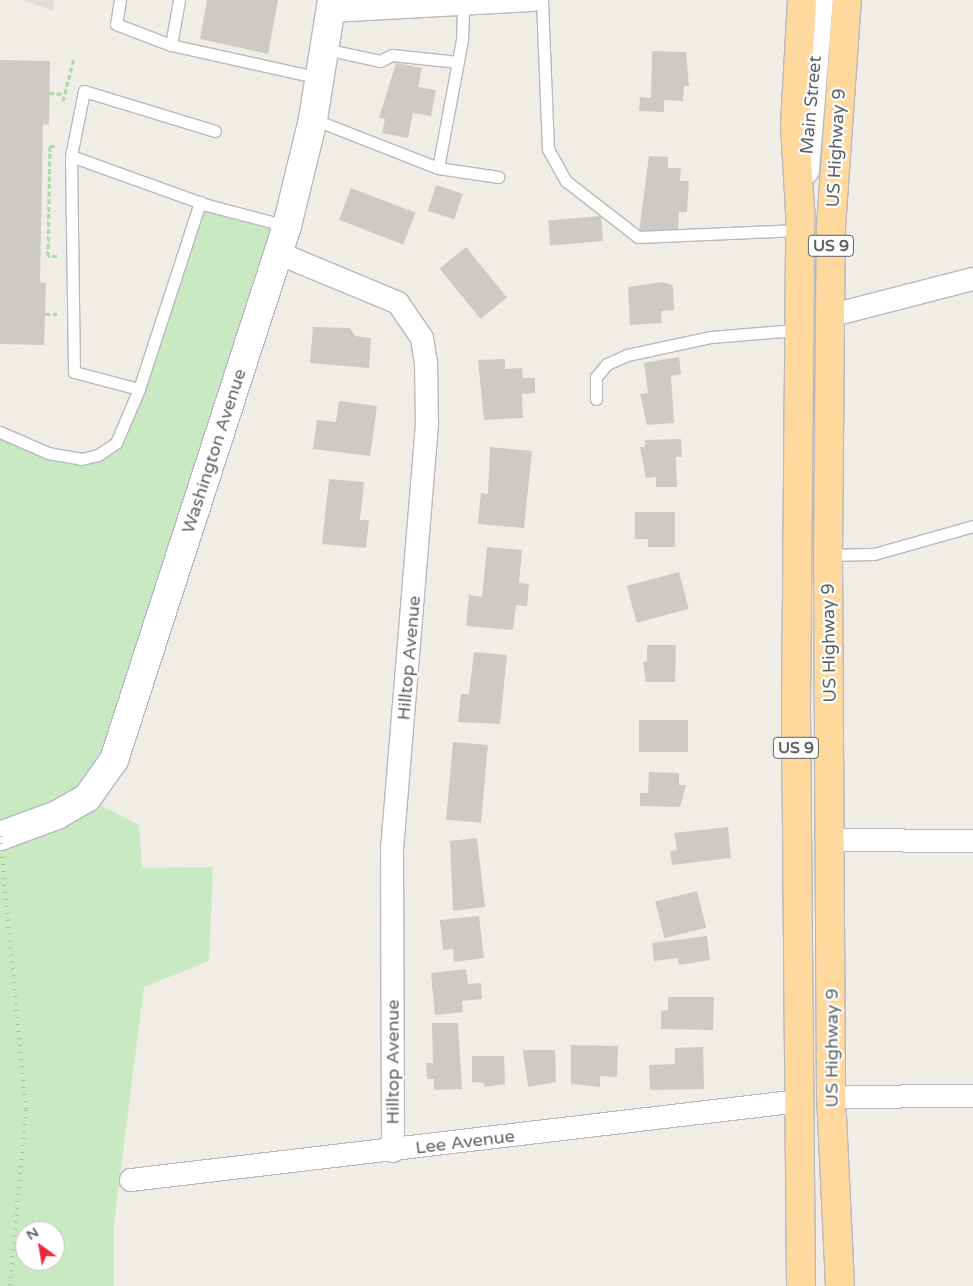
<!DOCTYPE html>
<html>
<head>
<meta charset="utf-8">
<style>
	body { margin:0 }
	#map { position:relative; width:973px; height:1286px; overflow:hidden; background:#f0ece6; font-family:"Varela Round",sans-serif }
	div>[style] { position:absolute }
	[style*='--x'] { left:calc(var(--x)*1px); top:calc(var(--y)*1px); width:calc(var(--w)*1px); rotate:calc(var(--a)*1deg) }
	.industrial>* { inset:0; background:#e1deda }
	.green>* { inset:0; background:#c8e9c1 }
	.building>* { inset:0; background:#cdc9c4; transform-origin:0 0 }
	.path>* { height:3px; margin-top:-1.5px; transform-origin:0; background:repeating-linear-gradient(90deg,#a3dca8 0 5px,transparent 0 7.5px) }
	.roads { filter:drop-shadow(1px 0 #b6b9bd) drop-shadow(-1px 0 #b6b9bd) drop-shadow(0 1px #b6b9bd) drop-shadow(0 -1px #b6b9bd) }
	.service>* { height:11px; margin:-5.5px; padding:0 5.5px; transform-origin:5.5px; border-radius:5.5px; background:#fff }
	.minor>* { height:22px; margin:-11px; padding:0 11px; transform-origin:11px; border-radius:11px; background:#fff }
	.secondary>* { height:28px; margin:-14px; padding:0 14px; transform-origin:14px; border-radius:14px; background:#fff }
	.trunk>* { height:28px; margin:-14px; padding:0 14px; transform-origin:14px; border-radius:14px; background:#ffd89d }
	.rail>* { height:4px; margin-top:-2px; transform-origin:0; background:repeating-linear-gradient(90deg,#b4b5b6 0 1px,transparent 0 7px) }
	span { translate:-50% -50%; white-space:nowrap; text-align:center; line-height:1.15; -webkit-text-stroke:4.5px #fff; paint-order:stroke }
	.shield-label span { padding:1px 4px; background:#fff; border:1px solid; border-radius:4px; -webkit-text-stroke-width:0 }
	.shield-label { font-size:16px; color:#5d6367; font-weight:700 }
	.street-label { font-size:18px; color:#5d6367 }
	.north { position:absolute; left:15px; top:1221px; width:50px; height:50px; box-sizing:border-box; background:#fff; border:1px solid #bec1c2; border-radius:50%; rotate:328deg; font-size:14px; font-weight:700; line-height:20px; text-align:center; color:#5d6367 }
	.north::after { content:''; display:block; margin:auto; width:18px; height:22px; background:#f3293d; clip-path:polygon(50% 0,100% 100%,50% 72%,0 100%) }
</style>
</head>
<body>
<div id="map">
	<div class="industrial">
		<div style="clip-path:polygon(23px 0,54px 0,53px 11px)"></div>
	</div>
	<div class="green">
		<div style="clip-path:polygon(evenodd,200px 202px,287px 226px,87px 798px,139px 825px,142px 868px,213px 867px,209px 961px,144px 987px,114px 1222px,114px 1286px,0 1286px,0 432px,83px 459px,116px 443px,200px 202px,25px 1231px,55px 1231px,55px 1261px,25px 1261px,25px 1231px)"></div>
	</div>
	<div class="building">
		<div style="clip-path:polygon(207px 0,278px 0,268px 54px,200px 39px)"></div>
		<div style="clip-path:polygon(652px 51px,686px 52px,689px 86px,684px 86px,683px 101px,664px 100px,664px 112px,639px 111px,640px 97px,651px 98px)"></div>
		<div style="clip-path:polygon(0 60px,50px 61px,49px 125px,43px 124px,40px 282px,46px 283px,44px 345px,0 344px)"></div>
		<div style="clip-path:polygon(396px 63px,422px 68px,418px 87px,436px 90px,431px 116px,413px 113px,408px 138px,382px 133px,385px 119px,379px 118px)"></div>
		<div style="clip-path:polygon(649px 156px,668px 157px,668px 168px,681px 168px,680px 181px,689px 181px,687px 212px,679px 212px,678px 233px,639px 232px)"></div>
		<div style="left:436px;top:185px;width:28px;height:27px;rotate:18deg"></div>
		<div style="left:351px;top:188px;width:69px;height:34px;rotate:21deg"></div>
		<div style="left:601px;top:216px;width:25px;height:53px;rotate:85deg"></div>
		<div style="left:466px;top:247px;width:65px;height:34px;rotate:51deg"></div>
		<div style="clip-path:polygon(662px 282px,673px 285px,674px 310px,661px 311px,662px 323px,630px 325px,628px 287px)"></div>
		<div style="clip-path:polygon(313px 327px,350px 328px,355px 336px,371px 338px,369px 368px,310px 363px)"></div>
		<div style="clip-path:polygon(679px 357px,681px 374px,671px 376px,674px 423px,647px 425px,640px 394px,648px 393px,644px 363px)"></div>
		<div style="clip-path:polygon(505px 359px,505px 369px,522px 368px,523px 378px,535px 378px,535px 393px,522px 394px,523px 418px,484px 420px,478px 360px)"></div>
		<div style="clip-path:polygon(339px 401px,377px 406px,370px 456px,313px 449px,317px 420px,336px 422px)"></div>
		<div style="clip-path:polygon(681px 439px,682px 457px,676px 457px,677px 487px,656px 487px,656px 477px,646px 478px,640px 447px,645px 447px,645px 440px)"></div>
		<div style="clip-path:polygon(490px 447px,532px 451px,524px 528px,478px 524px,481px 493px,488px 494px)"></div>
		<div style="clip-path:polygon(329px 479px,364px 482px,360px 520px,369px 520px,366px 548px,322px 544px)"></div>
		<div style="clip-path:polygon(635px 512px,675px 512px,675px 547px,648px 547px,648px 539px,635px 539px)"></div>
		<div style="clip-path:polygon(487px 547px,522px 550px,519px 583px,529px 584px,527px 606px,516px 605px,513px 630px,466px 626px,469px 595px,482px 597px)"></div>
		<div style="left:679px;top:572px;width:38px;height:54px;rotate:75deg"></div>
		<div style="clip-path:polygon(647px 645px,676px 645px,675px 682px,646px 682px,643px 662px,647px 662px)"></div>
		<div style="clip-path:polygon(474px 652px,507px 655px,500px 724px,458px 722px,461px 694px,469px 694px)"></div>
		<div style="left:639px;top:720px;width:49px;height:32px"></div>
		<div style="left:453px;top:742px;width:35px;height:78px;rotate:5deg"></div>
		<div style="clip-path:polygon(649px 772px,679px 773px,679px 785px,686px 785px,680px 807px,640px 806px,640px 793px,648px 793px)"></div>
		<div style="clip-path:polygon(728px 827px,731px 858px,672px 865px,670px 851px,677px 850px,674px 833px)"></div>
		<div style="clip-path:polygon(477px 838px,485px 907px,453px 911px,450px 841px)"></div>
		<div style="left:697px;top:891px;width:38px;height:43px;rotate:76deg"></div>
		<div style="clip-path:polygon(479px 916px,484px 958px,454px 962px,453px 949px,443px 950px,440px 920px)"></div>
		<div style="clip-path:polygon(707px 936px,710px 960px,679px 965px,678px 958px,654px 961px,652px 943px)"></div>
		<div style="clip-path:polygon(466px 969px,468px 984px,481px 983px,482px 999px,462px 1001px,463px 1012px,435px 1015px,431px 973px)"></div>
		<div style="clip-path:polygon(668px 997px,714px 997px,713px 1030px,661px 1029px,661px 1011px,668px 1010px)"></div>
		<div style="clip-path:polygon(432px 1023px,458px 1023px,462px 1089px,434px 1090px,434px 1079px,427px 1079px,426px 1063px,433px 1063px)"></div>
		<div style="clip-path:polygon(571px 1045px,618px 1046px,617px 1077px,600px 1076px,600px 1087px,571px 1084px)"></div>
		<div style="clip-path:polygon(703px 1047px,704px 1089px,650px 1090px,649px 1065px,675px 1064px,675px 1048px)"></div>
		<div style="clip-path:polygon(523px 1050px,555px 1050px,556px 1082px,528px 1087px)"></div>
		<div style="clip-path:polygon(472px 1056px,504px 1056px,505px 1084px,484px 1087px,484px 1083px,472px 1082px)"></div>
	</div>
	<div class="path">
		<div style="--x:49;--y:93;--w:14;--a:4"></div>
		<div style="--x:63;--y:101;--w:44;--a:-75.7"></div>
		<div style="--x:57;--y:256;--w:9;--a:180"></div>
		<div style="--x:48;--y:256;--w:110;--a:-89"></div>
		<div style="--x:50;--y:146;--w:7;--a:0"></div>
		<div style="--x:45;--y:314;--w:12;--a:0"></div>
	</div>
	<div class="roads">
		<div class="service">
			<div style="--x:120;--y:0;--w:24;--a:99"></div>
			<div style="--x:116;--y:24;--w:59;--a:20.9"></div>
			<div style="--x:171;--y:45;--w:153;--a:12.5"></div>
			<div style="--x:542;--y:0;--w:149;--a:87.7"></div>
			<div style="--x:548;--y:149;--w:37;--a:61"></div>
			<div style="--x:566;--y:181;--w:91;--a:37.9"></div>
			<div style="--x:638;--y:237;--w:160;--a:-2.5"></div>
			<div style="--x:171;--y:45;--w:46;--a:-79.9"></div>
			<div style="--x:325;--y:49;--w:56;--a:12.3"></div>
			<div style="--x:380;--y:61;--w:13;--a:-27"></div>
			<div style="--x:392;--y:55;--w:66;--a:6.1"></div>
			<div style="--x:313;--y:119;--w:134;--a:21.4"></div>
			<div style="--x:438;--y:168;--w:130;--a:-79.4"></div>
			<div style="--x:462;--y:40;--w:35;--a:-88"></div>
			<div style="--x:215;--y:131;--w:137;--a:-163"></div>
			<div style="--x:84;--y:91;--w:66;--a:101.3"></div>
			<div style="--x:71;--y:156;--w:145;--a:19.8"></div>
			<div style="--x:207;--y:205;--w:83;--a:14.7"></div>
			<div style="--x:71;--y:156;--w:216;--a:89.2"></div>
			<div style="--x:74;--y:372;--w:67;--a:14.7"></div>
			<div style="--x:139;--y:389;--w:197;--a:-71.9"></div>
			<div style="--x:438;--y:168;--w:61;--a:8.5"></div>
			<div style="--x:596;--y:399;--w:22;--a:-90"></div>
			<div style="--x:596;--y:377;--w:17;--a:-50"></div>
			<div style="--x:607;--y:364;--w:22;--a:-24"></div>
			<div style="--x:627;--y:355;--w:86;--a:-12.1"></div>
			<div style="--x:711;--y:337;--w:85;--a:-4.7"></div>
			<div style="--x:0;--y:432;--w:52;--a:23.6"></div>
			<div style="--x:48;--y:453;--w:34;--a:10"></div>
			<div style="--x:81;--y:459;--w:17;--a:-13"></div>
			<div style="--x:98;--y:455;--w:22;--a:-34"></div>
			<div style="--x:116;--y:443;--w:59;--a:-66.9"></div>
			<div style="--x:828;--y:555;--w:46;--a:-1.2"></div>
			<div style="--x:874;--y:554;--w:103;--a:-15.8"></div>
		</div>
		<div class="minor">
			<div style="--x:331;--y:11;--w:201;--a:-3.1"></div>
			<div style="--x:278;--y:253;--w:130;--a:22.6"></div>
			<div style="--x:398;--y:303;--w:42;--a:55.6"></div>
			<div style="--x:422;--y:338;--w:24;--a:81"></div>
			<div style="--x:426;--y:362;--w:62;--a:89.1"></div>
			<div style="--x:427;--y:424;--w:424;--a:94.7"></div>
			<div style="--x:392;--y:847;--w:304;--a:89.8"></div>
			<div style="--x:829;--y:316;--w:149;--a:-14.4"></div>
			<div style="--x:831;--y:840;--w:142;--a:0.4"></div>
			<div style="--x:831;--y:1097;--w:142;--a:-0.4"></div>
			<div style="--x:131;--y:1180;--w:673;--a:-6.74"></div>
		</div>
		<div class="secondary">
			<div style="--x:805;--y:170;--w:171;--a:-85.3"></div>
			<div style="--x:0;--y:836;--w:61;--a:-20.2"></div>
			<div style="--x:57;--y:815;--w:34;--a:-30"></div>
			<div style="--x:87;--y:798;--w:47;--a:-54.6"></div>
			<div style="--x:114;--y:760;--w:561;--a:-72.05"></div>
			<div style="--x:287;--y:226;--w:110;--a:-76.3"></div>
			<div style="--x:313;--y:119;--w:121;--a:-80.9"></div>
		</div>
		<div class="trunk">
			<div style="--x:801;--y:1286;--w:577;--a:-90.5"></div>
			<div style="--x:796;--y:709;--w:498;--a:-89.5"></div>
			<div style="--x:800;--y:211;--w:86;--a:-93.3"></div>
			<div style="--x:795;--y:125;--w:125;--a:-86.8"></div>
			<div style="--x:840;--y:1286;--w:189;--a:-92.7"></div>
			<div style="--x:831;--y:1097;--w:542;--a:-90.32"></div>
			<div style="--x:828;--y:555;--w:328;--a:-89.5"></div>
			<div style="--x:831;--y:227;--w:228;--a:-86"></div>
		</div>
	</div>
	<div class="rail">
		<div style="--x:0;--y:836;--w:275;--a:84.6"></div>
		<div style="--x:26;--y:1110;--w:177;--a:95.2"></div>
	</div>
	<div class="shield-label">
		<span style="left:831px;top:246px">US 9</span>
		<span style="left:796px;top:748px">US 9</span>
	</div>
	<div class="street-label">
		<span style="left:811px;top:105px;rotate:-85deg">Main Street</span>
		<span style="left:836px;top:148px;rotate:-87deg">US Highway 9</span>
		<span style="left:214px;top:451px;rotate:-72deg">Washington Avenue</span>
		<span style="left:829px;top:643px;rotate:-91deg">US Highway 9</span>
		<span style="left:409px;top:658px;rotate:-85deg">Hilltop Avenue</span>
		<span style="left:832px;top:1048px;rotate:-90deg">US Highway 9</span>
		<span style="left:393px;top:1062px;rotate:-90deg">Hilltop Avenue</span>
		<span style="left:465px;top:1142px;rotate:-7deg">Lee Avenue</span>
	</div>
	<div class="north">N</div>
</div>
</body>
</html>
